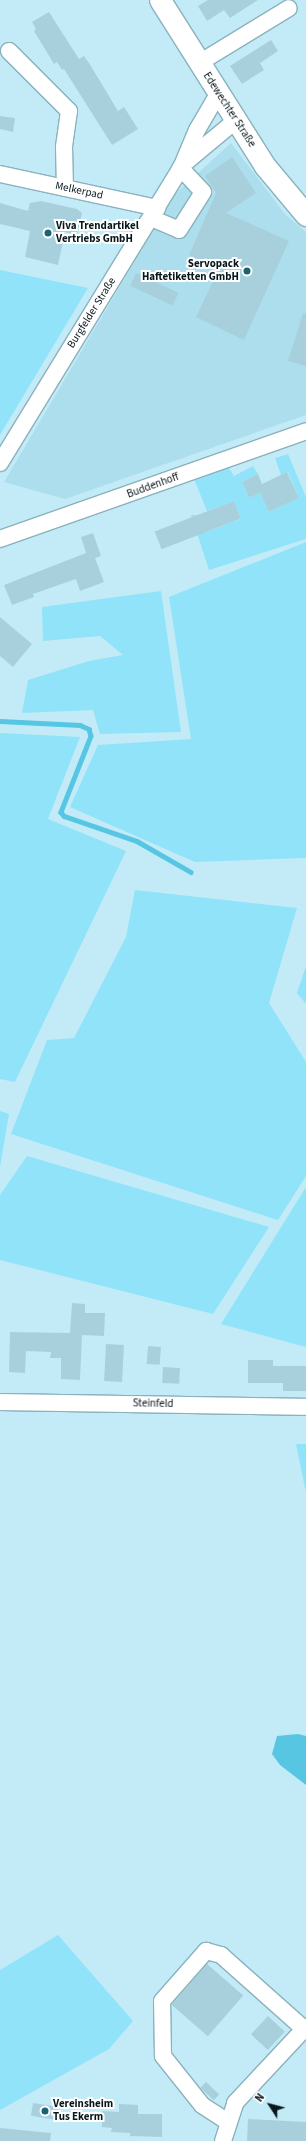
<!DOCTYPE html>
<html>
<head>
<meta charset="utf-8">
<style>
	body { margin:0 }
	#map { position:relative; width:306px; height:2141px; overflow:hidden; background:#c2ebf7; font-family:"Source Sans 3",sans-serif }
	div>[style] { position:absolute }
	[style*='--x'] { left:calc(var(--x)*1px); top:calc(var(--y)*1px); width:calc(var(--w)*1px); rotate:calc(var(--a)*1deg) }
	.built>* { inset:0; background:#acdeed }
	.green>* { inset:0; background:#91e3f9 }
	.water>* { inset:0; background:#56c6e3 }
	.stream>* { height:4.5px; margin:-2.25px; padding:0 2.25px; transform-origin:2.25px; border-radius:2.25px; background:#56c6e3 }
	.building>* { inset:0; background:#a8d0dc; transform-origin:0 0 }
	.roads { filter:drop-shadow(1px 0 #8ab2bd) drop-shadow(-1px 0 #8ab2bd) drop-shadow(0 1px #8ab2bd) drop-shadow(0 -1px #8ab2bd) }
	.minor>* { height:16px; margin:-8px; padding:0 8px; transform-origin:8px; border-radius:8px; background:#fff }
	.major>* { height:21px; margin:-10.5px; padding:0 10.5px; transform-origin:10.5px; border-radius:10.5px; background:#fff }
	.dots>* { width:11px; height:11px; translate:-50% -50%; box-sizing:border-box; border:2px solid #fff; border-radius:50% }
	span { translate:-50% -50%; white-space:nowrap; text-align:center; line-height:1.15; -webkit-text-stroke:4px #fff; paint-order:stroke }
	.street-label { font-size:11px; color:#08171c }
	.poi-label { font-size:11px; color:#08171c; font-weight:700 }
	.left { translate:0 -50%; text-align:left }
	.right { translate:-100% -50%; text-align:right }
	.north { position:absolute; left:250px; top:2085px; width:40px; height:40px; -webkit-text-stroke:3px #fff; paint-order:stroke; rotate:306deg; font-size:11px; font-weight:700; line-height:16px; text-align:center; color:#08171c }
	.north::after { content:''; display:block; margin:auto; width:14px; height:18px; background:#08171c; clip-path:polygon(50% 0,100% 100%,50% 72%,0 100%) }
</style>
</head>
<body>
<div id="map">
	<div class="built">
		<div style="clip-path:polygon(231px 143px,285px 214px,306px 232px,306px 415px,65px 499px,4px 482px,174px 195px)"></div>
	</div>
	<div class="green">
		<div style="clip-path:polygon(0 270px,88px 288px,0 435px)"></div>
		<div style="clip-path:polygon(288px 454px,306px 497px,306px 539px,209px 570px,191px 515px,197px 515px,204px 533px,241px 519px,234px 501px,207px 511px,194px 479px,227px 465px,234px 476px,253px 466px,258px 474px,242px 482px,249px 498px,260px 493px,269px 512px,299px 498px,288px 472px,281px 475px,275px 458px)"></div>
		<div style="clip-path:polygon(306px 542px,306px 858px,195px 862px,70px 807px,98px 745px,191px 739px,169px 597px)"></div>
		<div style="clip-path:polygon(161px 591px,181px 732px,100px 734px,93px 710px,22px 713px,28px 680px,89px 661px,123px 655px,100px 636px,43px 641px,42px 607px)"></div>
		<div style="clip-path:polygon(0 733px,80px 737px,48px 819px,126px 851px,15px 1082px,0 1079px)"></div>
		<div style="clip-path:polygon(135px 890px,297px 908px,269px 1003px,306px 1062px,306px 1176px,278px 1220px,11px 1134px,47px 1040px,74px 1038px,126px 937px)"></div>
		<div style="clip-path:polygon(306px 966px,306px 1004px,297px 993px)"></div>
		<div style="clip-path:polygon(0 1111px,9px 1114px,0 1167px)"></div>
		<div style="clip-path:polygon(27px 1156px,269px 1227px,213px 1314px,0 1260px,0 1195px)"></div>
		<div style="clip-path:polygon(306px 1187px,306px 1347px,221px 1324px)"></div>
		<div style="clip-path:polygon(296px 1444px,306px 1444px,306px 1493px)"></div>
		<div style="clip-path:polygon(58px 1935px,133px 2021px,109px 2049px,0 2110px,0 1970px)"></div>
	</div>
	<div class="water">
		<div style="clip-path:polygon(298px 1734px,306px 1736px,306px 1785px,280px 1765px,272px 1754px,277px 1736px)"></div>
	</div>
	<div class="stream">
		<div style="--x:0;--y:721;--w:80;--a:2.9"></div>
		<div style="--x:80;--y:725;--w:10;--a:24"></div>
		<div style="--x:89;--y:729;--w:7;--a:74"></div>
		<div style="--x:91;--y:736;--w:82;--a:111.5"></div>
		<div style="--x:61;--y:812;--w:5;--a:53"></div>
		<div style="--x:64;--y:816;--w:77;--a:18.9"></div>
		<div style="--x:137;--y:841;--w:62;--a:29.9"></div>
	</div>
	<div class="building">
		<div style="clip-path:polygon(208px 0,258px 0,230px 18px,224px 10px,207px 21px,198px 6px)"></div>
		<div style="clip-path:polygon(49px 12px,79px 59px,84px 56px,89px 63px,118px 111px,124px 107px,138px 129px,112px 145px,64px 69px,62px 70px,57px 62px,54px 64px,34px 31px,36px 29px,32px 22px)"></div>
		<div style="clip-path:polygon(271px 40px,278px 51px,260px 63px,264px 70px,242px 84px,230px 66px)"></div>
		<div style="clip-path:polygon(0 116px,15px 118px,13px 132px,0 129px)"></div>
		<div style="clip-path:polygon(232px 157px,256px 193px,226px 213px,289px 241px,244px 340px,196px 317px,219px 269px,189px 255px,216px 193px,205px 176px)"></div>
		<div style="clip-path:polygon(41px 201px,77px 209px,82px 213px,77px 235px,65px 232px,58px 265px,25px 257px,30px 231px,0 224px,0 203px,28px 211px,30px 203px)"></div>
		<div style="left:136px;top:273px;width:47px;height:14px;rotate:25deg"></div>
		<div style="clip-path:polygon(303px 313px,306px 314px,306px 366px,288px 361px)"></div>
		<div style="clip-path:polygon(287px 472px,299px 498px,269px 512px,260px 493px,249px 498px,242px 482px,258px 474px,262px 484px)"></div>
		<div style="left:234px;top:501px;width:19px;height:85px;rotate:69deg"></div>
		<div style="clip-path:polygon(93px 533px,101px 556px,95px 558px,104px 582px,80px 591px,76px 579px,33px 594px,34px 597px,12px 605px,4px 585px,86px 553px,81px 537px)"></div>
		<div style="clip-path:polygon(0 617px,32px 644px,13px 667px,0 656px)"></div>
		<div style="clip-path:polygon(72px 1303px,85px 1304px,85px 1313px,105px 1313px,104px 1336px,82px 1335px,80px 1380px,61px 1379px,61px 1358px,50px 1358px,51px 1352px,26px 1351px,25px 1373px,9px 1372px,10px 1332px,70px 1333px)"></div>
		<div style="left:106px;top:1344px;width:18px;height:37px;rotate:3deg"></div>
		<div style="left:148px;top:1346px;width:13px;height:18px;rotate:4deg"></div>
		<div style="clip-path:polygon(248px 1360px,273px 1360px,273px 1366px,306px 1366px,306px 1391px,283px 1391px,283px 1383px,248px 1383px)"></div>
		<div style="left:163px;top:1367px;width:17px;height:16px;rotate:3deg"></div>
		<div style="left:207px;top:1964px;width:48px;height:54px;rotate:41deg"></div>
		<div style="left:268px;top:2016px;width:23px;height:25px;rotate:43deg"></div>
		<div style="left:206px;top:2082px;width:18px;height:8px;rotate:43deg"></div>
		<div style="left:33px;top:2103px;width:26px;height:13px;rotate:9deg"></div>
		<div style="clip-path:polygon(119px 2104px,138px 2105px,138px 2114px,162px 2114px,162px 2137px,130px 2136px,130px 2133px,111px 2132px,112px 2128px,102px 2127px,102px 2111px,119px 2112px)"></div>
		<div style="clip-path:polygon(248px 2119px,306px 2122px,306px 2141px,247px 2141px)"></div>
		<div style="clip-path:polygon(0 2128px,51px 2133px,50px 2141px,0 2141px)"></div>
	</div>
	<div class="roads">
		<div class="minor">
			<div style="--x:9;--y:51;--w:85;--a:45"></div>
			<div style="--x:69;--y:111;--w:36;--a:98"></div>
			<div style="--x:64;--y:147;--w:41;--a:88.6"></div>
			<div style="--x:199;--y:63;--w:105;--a:-31.4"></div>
			<div style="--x:187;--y:161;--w:62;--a:-39.8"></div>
			<div style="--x:0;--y:174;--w:161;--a:12.2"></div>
			<div style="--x:151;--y:218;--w:30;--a:23"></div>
			<div style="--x:179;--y:230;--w:45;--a:-57.7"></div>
			<div style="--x:203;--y:192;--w:33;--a:-133"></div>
			<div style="--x:0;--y:463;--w:346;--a:-58.5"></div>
			<div style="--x:181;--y:168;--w:41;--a:-67.2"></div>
			<div style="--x:197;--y:130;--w:42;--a:-59.7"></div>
			<div style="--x:0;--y:539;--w:324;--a:-19.4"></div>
			<div style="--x:0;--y:1402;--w:306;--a:0.9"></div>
			<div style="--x:228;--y:2122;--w:31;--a:-147"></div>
			<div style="--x:202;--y:2105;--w:63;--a:-128.5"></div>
			<div style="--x:163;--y:2056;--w:55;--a:-91"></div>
			<div style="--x:162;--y:2001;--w:67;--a:-48.7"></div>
			<div style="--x:206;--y:1951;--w:16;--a:15"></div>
			<div style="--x:221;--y:1955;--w:111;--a:41.7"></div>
			<div style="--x:223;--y:2141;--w:40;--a:-72"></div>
			<div style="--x:235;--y:2103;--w:104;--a:-46.9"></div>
		</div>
		<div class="major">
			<div style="--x:160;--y:0;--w:196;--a:57.7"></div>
			<div style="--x:265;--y:166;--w:64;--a:50.1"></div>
		</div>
	</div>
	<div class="dots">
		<div style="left:48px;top:233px;background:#1b6272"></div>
		<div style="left:247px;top:271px;background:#1b6272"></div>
		<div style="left:45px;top:2111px;background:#1b6272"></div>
	</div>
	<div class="street-label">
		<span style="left:229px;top:110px;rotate:57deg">Edewechter Straße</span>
		<span style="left:79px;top:191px;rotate:12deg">Melkerpad</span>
		<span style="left:92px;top:313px;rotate:-58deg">Burgfelder Straße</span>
		<span style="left:153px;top:486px;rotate:-20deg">Buddenhoff</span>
		<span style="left:153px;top:1404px;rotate:1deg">Steinfeld</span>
	</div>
	<div class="poi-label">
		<span class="left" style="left:56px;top:233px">Viva Trendartikel<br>Vertriebs GmbH</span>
		<span class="right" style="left:239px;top:271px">Servopack<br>Haftetiketten GmbH</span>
		<span class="left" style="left:53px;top:2111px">Vereinsheim<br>Tus Ekerm</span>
	</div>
	<div class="north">N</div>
</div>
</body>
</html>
